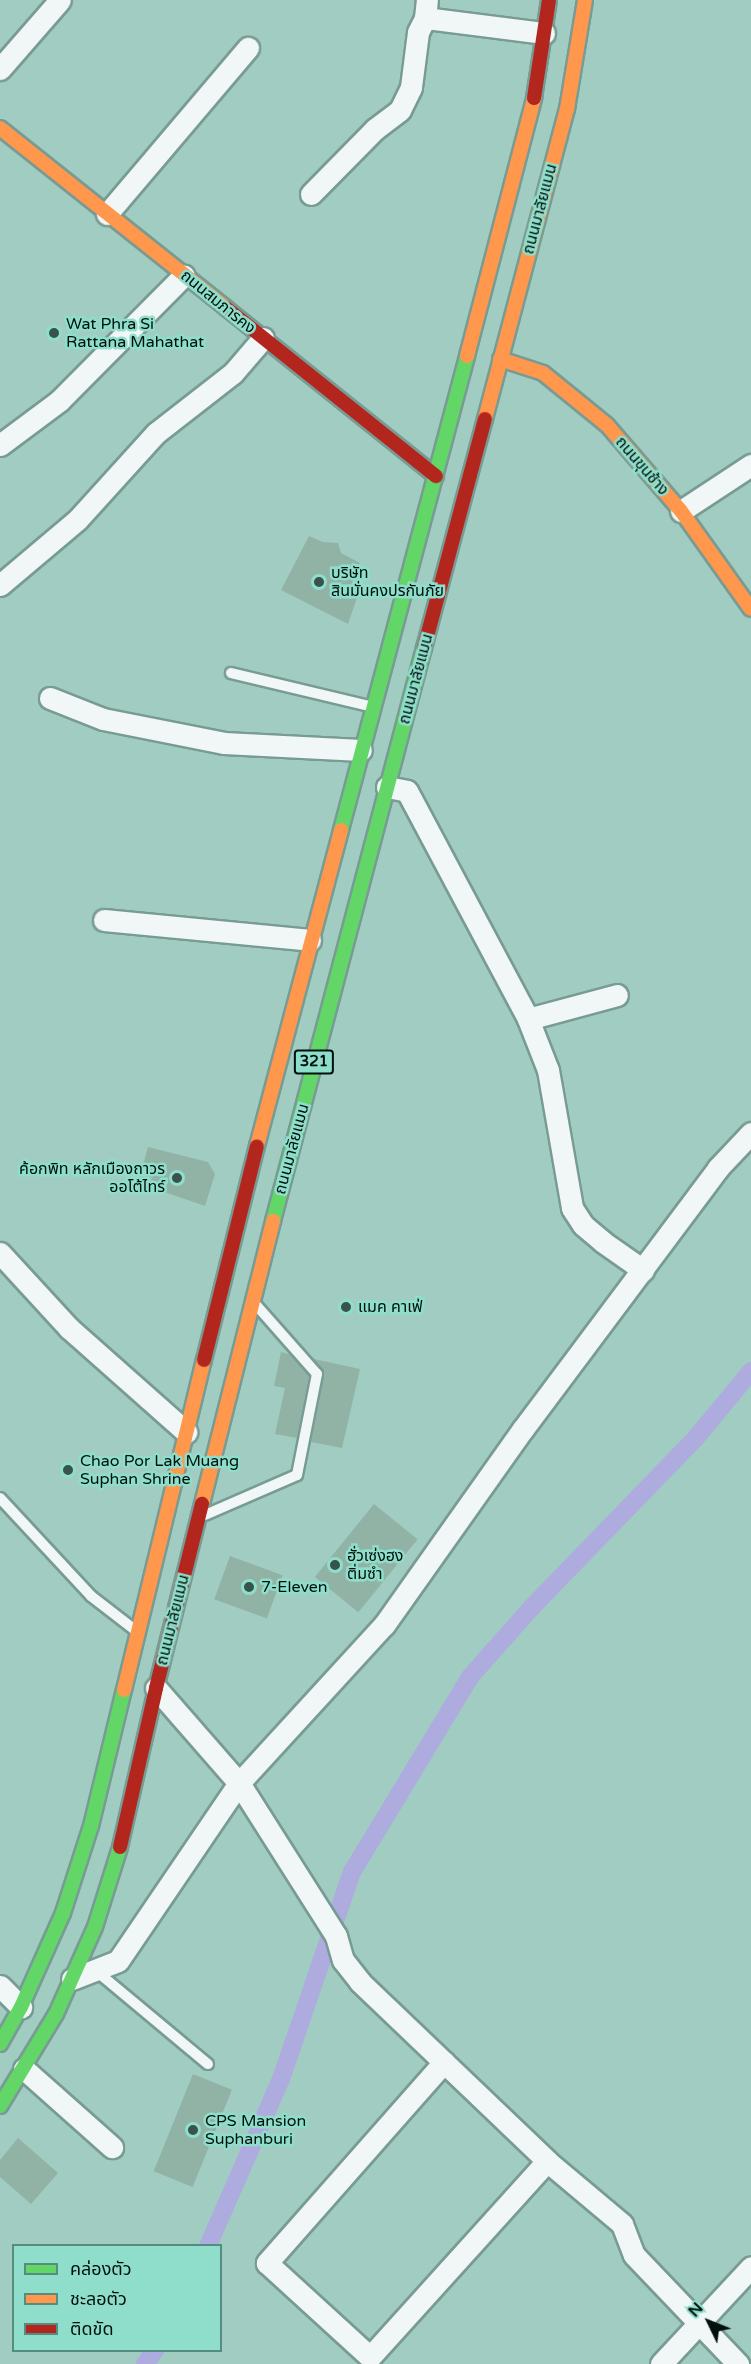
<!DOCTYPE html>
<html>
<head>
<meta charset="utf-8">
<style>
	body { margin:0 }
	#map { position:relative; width:751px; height:2364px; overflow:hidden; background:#a1ccc2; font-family:"Varela Round","Noto Sans Thai",sans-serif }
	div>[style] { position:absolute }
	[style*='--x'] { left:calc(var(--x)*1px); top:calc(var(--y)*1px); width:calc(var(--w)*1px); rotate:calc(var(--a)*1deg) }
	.canal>* { height:18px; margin:-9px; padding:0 9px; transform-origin:9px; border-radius:9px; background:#aeabde }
	.building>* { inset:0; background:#91b3a6; transform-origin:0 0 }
	.roads { filter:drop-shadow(2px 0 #789b93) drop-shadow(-2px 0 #789b93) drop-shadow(0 2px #789b93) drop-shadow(0 -2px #789b93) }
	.lane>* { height:10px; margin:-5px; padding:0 5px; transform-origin:5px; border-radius:5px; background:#f1f7f6 }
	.street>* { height:21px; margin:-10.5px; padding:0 10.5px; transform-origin:10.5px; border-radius:10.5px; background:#f1f7f6 }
	.fast>* { height:14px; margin:-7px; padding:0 7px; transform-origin:7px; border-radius:7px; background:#63d668 }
	.slow>* { height:14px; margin:-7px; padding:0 7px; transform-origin:7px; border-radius:7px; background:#ff974d }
	.jam>* { height:14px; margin:-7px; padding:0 7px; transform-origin:7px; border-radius:7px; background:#b3261e }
	.dots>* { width:16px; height:16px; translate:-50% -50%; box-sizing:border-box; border:3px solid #8fdecb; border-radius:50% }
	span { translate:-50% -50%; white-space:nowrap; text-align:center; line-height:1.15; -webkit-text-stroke:5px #8fdecb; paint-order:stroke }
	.shield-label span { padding:2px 4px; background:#8fdecb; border:2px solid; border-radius:4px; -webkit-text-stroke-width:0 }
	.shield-label { font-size:15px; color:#00110d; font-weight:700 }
	.street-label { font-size:16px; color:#00110d }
	.poi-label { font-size:16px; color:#00110d }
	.left { translate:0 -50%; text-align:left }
	.right { translate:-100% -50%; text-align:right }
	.legend { position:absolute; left:12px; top:2244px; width:210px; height:108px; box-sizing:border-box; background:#8fdecb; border:2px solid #568c7f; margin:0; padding:8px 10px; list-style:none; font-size:18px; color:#00110d }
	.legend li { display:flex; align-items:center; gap:12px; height:30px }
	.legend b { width:30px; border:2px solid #568c7f }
	.north { position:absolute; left:679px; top:2292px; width:60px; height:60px; -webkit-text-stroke:4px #8fdecb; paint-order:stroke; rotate:313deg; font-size:16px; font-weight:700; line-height:24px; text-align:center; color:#00110d }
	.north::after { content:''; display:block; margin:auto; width:21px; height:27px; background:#00110d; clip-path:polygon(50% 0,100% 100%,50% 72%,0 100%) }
</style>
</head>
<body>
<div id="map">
	<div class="canal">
		<div style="--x:208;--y:2246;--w:182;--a:-66.4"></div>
		<div style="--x:281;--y:2079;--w:219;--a:-71.1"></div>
		<div style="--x:352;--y:1872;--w:228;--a:-58.8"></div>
		<div style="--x:470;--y:1677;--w:94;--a:-48.5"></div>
		<div style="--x:532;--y:1607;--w:234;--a:-45.9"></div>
		<div style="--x:695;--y:1439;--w:88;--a:-50.5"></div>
		<div style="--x:145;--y:2364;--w:17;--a:-54"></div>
	</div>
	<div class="building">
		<div style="clip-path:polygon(309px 536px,323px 542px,338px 543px,341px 553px,360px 563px,349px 590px,358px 595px,348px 624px,281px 590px)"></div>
		<div style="clip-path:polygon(148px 1147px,208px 1162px,215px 1174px,205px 1206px,138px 1183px)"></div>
		<div style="clip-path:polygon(281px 1352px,289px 1354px,309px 1376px,297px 1438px,275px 1434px,285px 1388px,274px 1386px)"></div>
		<div style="clip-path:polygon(314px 1359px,360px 1369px,342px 1448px,311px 1442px,324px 1375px)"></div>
		<div style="left:374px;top:1504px;width:56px;height:94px;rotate:39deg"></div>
		<div style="left:230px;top:1556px;width:56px;height:46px;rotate:20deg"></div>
		<div style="left:193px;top:2074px;width:42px;height:105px;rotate:22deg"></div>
		<div style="clip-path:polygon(18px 2138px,58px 2173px,31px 2204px,0 2177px,0 2160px)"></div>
	</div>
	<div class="roads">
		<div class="lane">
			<div style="--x:231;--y:673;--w:143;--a:13.4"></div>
			<div style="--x:0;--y:1498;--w:134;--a:47.1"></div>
			<div style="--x:91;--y:1596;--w:56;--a:37.7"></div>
			<div style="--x:205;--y:1515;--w:100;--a:-23.5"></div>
			<div style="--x:297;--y:1475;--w:103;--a:-78.8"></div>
			<div style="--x:317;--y:1374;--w:91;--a:-131.4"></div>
			<div style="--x:95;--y:1970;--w:147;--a:39.8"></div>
		</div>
		<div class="street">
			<div style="--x:425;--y:18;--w:120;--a:7.2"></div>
			<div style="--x:0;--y:69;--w:91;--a:-49"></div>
			<div style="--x:311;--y:194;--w:91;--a:-45.4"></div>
			<div style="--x:375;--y:129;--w:31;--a:-37"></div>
			<div style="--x:400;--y:110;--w:25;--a:-64"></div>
			<div style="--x:411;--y:87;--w:55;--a:-82.7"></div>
			<div style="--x:418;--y:32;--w:16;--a:-63"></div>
			<div style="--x:425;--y:18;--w:18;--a:-84"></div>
			<div style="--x:107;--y:214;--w:218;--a:-49.7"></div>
			<div style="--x:0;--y:445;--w:74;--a:-36.7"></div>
			<div style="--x:59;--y:401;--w:177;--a:-45.2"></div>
			<div style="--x:681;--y:511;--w:84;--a:-33.3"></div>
			<div style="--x:0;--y:585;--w:102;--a:-40.2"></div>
			<div style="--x:78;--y:519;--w:116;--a:-47.8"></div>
			<div style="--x:156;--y:433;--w:98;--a:-37.9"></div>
			<div style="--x:233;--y:373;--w:46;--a:-49.4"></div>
			<div style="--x:50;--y:698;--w:57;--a:21.6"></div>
			<div style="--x:103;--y:719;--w:123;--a:11.2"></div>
			<div style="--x:224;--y:743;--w:137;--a:2.9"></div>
			<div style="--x:387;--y:787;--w:20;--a:11"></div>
			<div style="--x:407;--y:791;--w:258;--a:62"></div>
			<div style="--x:528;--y:1019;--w:55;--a:68.6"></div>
			<div style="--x:548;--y:1070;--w:140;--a:80.1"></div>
			<div style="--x:572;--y:1208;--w:20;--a:57"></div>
			<div style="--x:583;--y:1225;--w:26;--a:40"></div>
			<div style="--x:603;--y:1242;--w:49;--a:35"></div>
			<div style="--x:104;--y:920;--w:207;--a:5.5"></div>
			<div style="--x:528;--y:1019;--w:92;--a:-15.1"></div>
			<div style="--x:0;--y:1253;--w:102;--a:47.4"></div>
			<div style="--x:69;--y:1328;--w:157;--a:41.6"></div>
			<div style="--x:156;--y:1688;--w:126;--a:48.9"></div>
			<div style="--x:239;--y:1783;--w:181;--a:57.6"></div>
			<div style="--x:336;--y:1936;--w:25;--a:74"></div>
			<div style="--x:343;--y:1960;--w:28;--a:52"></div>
			<div style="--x:360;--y:1982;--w:259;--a:43.7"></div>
			<div style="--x:547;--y:2161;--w:98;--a:40"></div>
			<div style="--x:622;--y:2224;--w:33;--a:69"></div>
			<div style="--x:634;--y:2255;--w:151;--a:46.3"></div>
			<div style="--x:72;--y:1979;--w:49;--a:-21.4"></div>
			<div style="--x:118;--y:1961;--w:215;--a:-55.8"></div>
			<div style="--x:239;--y:1783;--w:214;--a:-47.5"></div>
			<div style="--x:384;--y:1625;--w:240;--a:-54.7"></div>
			<div style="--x:523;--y:1429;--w:326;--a:-53.2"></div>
			<div style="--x:718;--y:1168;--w:48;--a:-46.7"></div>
			<div style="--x:0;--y:1986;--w:30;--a:45"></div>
			<div style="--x:444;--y:2062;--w:268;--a:131.4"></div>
			<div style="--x:267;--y:2263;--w:139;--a:42.4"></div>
			<div style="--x:370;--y:2357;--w:264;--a:-47.9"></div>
			<div style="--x:24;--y:2069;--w:118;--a:41.6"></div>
			<div style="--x:661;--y:2364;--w:132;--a:-47.1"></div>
		</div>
		<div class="fast">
			<div style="--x:341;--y:830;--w:490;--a:-75.1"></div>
			<div style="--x:273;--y:1221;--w:593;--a:-75.24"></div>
			<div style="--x:0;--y:2044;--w:43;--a:-60.4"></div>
			<div style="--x:21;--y:2007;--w:103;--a:-65.9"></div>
			<div style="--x:63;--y:1913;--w:91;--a:-72.2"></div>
			<div style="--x:91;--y:1826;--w:140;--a:-76.4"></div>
			<div style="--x:0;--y:2106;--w:108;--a:-58.7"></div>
			<div style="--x:56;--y:2014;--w:95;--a:-65.9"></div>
			<div style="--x:95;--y:1927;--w:84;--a:-72.6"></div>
		</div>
		<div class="slow">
			<div style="--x:0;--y:128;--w:289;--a:38.5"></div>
			<div style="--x:467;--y:356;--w:267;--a:-75.4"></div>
			<div style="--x:500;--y:359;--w:45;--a:18"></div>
			<div style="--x:543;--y:373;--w:82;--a:39.1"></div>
			<div style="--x:607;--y:425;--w:113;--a:49.3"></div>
			<div style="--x:681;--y:511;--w:120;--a:54.5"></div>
			<div style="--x:485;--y:419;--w:321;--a:-75.2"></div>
			<div style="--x:567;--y:109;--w:110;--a:-80.6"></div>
			<div style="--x:257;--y:1146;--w:327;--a:-75.1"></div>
			<div style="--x:202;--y:1504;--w:292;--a:-75.9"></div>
			<div style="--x:124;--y:1690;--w:340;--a:-76.4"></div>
		</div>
		<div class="jam">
			<div style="--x:534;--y:98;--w:99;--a:-81.3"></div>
			<div style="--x:226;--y:308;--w:269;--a:38.7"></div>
			<div style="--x:424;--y:648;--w:237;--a:-75.1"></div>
			<div style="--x:204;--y:1360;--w:220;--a:-76.1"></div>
			<div style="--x:120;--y:1847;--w:163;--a:-77.2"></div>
			<div style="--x:156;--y:1688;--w:190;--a:-76"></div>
		</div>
	</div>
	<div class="dots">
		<div style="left:54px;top:333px;background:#38524c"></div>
		<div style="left:319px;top:582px;background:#38524c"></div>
		<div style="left:177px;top:1178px;background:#38524c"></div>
		<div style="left:346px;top:1307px;background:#38524c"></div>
		<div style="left:68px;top:1470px;background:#38524c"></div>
		<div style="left:335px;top:1565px;background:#38524c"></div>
		<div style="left:249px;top:1587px;background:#38524c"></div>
		<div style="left:193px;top:2130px;background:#38524c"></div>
	</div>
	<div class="shield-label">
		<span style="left:314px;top:1062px">321</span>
	</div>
	<div class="street-label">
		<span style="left:540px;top:209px;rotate:-75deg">ถนนมาลัยแมน</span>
		<span style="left:218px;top:302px;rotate:39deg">ถนนสมภารคง</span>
		<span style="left:642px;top:466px;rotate:49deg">ถนนขุนช้าง</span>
		<span style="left:416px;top:679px;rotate:-75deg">ถนนมาลัยแมน</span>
		<span style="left:292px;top:1149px;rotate:-75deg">ถนนมาลัยแมน</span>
		<span style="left:173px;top:1620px;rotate:-76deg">ถนนมาลัยแมน</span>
	</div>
	<div class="poi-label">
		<span class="left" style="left:66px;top:333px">Wat Phra Si<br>Rattana Mahathat</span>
		<span class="left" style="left:331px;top:582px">บริษัท<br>สินมั่นคงปรกันภัย</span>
		<span class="right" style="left:165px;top:1178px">ค้อกพิท หลักเมืองถาวร<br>ออโต้ไทร์</span>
		<span class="left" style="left:358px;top:1307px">แมค คาเฟ่</span>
		<span class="left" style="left:80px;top:1470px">Chao Por Lak Muang<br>Suphan Shrine</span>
		<span class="left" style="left:347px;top:1565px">ฮั่วเซ่งฮง<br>ติ่มซำ</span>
		<span class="left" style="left:261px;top:1587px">7-Eleven</span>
		<span class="left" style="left:205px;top:2130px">CPS Mansion<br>Suphanburi</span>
	</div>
	<ul class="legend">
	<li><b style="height:8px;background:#63d668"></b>คล่องตัว</li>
	<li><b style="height:8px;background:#ff974d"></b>ชะลอตัว</li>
	<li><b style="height:8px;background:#b3261e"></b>ติดขัด</li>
	</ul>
	<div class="north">N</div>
</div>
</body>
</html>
